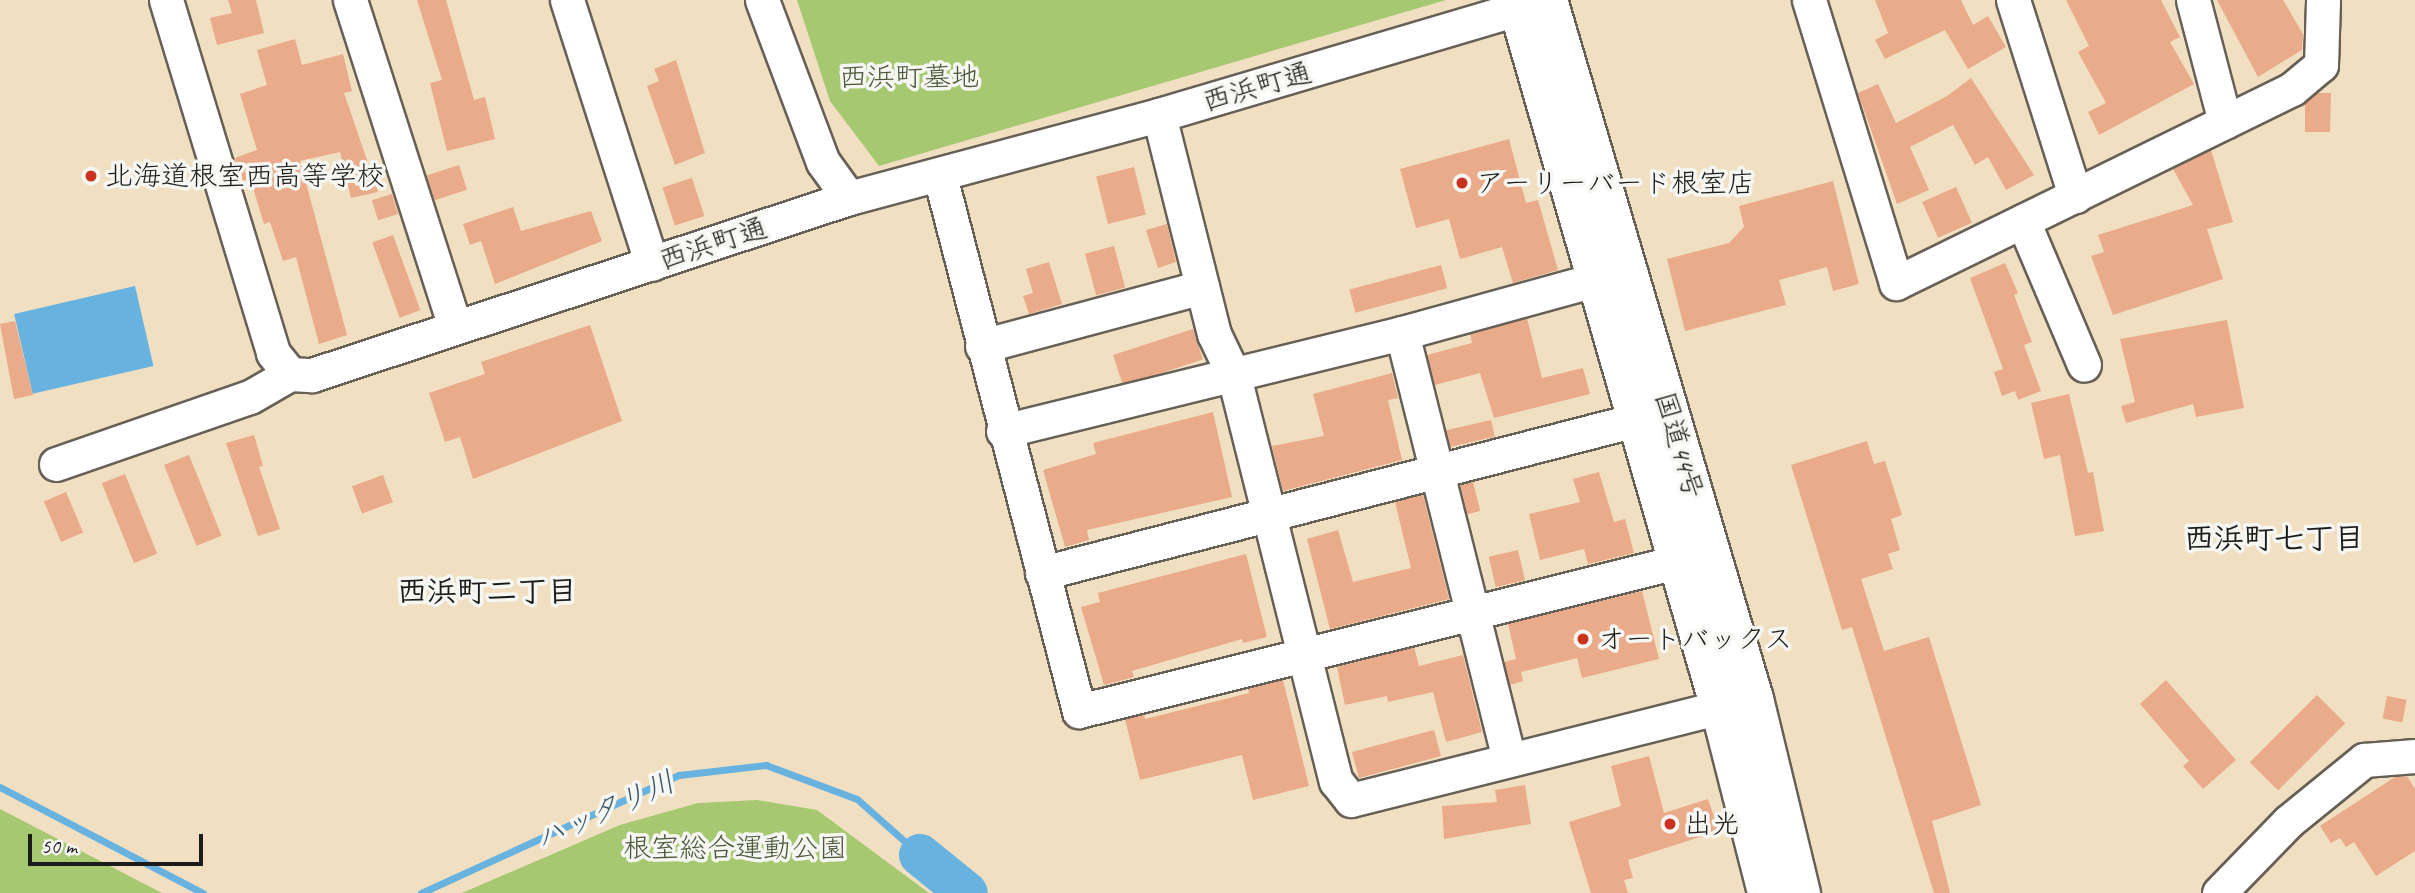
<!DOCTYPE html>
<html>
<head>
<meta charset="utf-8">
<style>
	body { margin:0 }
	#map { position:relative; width:2415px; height:893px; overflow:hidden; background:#f1dfc2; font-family:Caveat,"Klee One",sans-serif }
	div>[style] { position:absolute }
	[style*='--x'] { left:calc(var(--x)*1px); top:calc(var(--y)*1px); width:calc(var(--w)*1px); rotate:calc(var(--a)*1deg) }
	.green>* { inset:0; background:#a6c871 }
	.water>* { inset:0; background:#68b2e0; transform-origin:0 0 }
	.stream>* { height:7px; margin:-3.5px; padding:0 3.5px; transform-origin:3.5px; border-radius:3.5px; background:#68b2e0 }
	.river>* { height:42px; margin:-21px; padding:0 21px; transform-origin:21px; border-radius:21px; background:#68b2e0 }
	.building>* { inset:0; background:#e9ab89; transform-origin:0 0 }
	.roads { filter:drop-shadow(2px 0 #676056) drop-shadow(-2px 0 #676056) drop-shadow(0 2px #676056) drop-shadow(0 -2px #676056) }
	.minor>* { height:33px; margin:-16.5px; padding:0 16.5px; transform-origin:16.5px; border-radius:16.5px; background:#fff }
	.highway>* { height:38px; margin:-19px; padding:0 19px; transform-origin:19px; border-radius:19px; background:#fff }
	.dots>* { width:19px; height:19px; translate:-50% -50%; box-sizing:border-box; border:4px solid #f6f6f2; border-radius:50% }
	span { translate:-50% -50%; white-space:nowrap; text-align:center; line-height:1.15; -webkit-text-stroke:7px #f6f6f2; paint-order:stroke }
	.park-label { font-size:28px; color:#4c583a }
	.street-label { font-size:28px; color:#1c1c1c }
	.poi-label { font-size:28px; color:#1c1c1c }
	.left { translate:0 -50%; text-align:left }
	.neighbourhood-label { font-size:30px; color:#1c1c1c; font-weight:700 }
	.water-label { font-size:30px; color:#3a586a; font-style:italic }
	.scale { position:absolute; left:28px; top:834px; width:175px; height:32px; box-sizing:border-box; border:4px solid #1c1c1c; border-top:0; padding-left:9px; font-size:21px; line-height:24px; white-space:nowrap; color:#1c1c1c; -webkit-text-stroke:5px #f6f6f2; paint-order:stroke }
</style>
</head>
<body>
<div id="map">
	<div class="green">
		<div style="clip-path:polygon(797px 0,1446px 0,879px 166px,830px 101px)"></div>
		<div style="clip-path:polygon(757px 800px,817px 810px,929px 893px,462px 893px,620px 825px,698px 803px)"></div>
		<div style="clip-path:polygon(0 809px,162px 893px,0 893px)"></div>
	</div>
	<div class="water">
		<div style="left:135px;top:286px;width:82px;height:124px;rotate:77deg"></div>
		<div style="clip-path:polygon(932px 857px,976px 893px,955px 893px,923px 863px)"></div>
	</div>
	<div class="stream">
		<div style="--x:0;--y:787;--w:229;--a:27.6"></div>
		<div style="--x:421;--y:893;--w:284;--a:-24.6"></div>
		<div style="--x:679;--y:775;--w:88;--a:-6.6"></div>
		<div style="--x:766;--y:765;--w:97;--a:20.5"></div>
		<div style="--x:857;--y:799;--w:84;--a:41.6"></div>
	</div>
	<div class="river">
		<div style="--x:920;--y:855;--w:60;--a:39"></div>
	</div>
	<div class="building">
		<div style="clip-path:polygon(228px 0,256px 0,264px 33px,217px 45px,210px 18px,232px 13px)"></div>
		<div style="clip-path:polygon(417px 0,446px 0,474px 100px,485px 97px,495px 139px,447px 151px,430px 83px,442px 80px)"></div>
		<div style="clip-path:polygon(1875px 0,1961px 0,1973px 25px,1988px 16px,2006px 47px,1968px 69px,1945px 30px,1885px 59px,1875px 40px,1888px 33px)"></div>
		<div style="clip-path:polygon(2066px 0,2161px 0,2180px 37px,2170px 42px,2194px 84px,2099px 135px,2088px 112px,2106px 103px,2078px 52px,2089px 46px)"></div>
		<div style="clip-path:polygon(2217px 0,2283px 0,2303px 34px,2302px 50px,2258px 77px)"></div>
		<div style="clip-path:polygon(295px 39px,302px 65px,343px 54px,352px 91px,344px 93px,378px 192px,351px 198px,340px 152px,300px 161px,347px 335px,319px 344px,296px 257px,283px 261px,270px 222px,264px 224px,250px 178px,243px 181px,235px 158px,257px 150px,240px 94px,267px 85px,257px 50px)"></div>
		<div style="clip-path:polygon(676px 60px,705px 153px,675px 165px,647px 86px,659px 81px,654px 69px)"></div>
		<div style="clip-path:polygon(1971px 78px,2034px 175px,2006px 190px,1988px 157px,1975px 165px,1953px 125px,1910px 147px,1929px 190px,1897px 204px,1858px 93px,1878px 84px,1896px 123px,1947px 96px)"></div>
		<div style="clip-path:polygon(2318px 93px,2331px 93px,2330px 132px,2305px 132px,2305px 103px)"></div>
		<div style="clip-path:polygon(1509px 139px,1526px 203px,1538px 200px,1558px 270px,1513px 283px,1502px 247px,1460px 259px,1449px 219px,1416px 228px,1400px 169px)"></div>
		<div style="clip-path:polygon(2211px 150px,2233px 222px,2207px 229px,2223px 279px,2113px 315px,2091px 256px,2104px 252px,2098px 235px,2193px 205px,2173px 169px)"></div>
		<div style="left:459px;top:165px;width:26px;height:34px;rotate:72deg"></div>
		<div style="left:1134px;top:167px;width:49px;height:39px;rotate:76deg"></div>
		<div style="left:692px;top:178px;width:40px;height:31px;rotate:72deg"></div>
		<div style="clip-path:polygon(1833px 181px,1859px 284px,1833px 291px,1827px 267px,1779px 280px,1786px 305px,1685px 331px,1667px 259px,1729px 243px,1744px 227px,1739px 206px)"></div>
		<div style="left:1956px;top:187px;width:39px;height:37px;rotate:66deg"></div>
		<div style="left:392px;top:194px;width:21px;height:21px;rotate:73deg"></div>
		<div style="clip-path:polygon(513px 207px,521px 231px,591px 211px,602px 241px,495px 284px,481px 241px,470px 245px,463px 224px)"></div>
		<div style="clip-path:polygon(1167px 224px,1176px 262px,1158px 268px,1146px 230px)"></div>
		<div style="left:393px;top:235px;width:80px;height:22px;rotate:70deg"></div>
		<div style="left:1114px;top:246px;width:43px;height:30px;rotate:75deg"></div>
		<div style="clip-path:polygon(1049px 262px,1062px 304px,1029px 314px,1023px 296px,1033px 293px,1026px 269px)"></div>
		<div style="clip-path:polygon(2005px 263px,2018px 293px,2014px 295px,2032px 342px,2024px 345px,2041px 391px,2018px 400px,2015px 391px,2002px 396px,1994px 372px,2003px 369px,1970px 278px)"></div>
		<div style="left:1441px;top:265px;width:24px;height:95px;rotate:75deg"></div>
		<div style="clip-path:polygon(1527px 318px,1542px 378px,1583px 368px,1590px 394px,1494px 418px,1480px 373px,1435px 385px,1427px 355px,1472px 343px,1470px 334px)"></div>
		<div style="clip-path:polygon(2227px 320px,2244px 408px,2196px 417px,2193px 404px,2126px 423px,2121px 406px,2135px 402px,2120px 339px)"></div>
		<div style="clip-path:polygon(15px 321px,33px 395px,14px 399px,0 324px)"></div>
		<div style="clip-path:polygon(590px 325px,622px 421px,473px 479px,460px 437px,445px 442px,429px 393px,485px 374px,481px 362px)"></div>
		<div style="left:1193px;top:329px;width:32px;height:84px;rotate:72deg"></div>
		<div style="clip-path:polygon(1392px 373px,1398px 398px,1388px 400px,1402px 460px,1283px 491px,1272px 446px,1324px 436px,1313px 394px)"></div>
		<div style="clip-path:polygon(2069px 394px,2088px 473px,2093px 472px,2104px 531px,2075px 536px,2060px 455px,2044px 459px,2031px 403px)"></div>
		<div style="clip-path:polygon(1213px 412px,1232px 497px,1087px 530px,1089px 540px,1065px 547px,1043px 470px,1096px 454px,1093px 443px)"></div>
		<div style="left:1491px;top:420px;width:17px;height:46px;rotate:77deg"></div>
		<div style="clip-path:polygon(254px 435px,263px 466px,259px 467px,280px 529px,258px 536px,226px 443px)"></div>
		<div style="clip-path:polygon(1867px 441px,1874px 464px,1885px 461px,1902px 515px,1891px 519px,1900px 550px,1888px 554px,1893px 569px,1861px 579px,1884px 651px,1929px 637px,1981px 805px,1932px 821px,1950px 893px,1934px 893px,1852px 627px,1842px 630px,1791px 465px)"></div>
		<div style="left:189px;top:455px;width:87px;height:27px;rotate:68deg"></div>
		<div style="clip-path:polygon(1599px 472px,1614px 522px,1625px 519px,1634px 553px,1588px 564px,1584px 549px,1540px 560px,1529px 514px,1580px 502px,1573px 479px)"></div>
		<div style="left:125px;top:474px;width:86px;height:25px;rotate:68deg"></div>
		<div style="left:383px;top:475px;width:29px;height:33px;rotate:70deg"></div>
		<div style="left:1473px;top:482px;width:30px;height:13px;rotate:76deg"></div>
		<div style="left:66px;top:492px;width:44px;height:24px;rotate:67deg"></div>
		<div style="clip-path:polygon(1423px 495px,1449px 599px,1330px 629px,1307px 539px,1338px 530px,1353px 582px,1411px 568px,1395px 502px)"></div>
		<div style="left:1518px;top:550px;width:31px;height:30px;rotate:77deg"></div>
		<div style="clip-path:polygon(1246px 554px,1267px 637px,1243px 643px,1242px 639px,1132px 671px,1134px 677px,1104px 685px,1081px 607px,1100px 602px,1098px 593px)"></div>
		<div style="clip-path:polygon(1642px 591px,1659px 659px,1582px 678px,1577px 658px,1521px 672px,1523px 681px,1510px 685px,1504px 662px,1516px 659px,1508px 624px)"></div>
		<div style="clip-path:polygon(1414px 647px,1419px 666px,1463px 655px,1482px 732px,1446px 742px,1433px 692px,1388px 702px,1387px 696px,1345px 705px,1337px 667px)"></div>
		<div style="clip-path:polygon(1283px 680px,1309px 786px,1253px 800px,1242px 755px,1140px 780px,1125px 719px,1144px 715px,1145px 719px,1249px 693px,1248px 689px)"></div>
		<div style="clip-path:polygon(2166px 680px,2236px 760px,2203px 789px,2183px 766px,2189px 761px,2140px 704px)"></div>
		<div style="left:2317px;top:695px;width:40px;height:95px;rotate:45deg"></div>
		<div style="left:2387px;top:696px;width:20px;height:23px;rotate:11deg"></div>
		<div style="left:1434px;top:730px;width:27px;height:85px;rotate:75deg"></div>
		<div style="clip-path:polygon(1649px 756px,1664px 813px,1708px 799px,1719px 831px,1628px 860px,1633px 878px,1624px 880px,1628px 893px,1591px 893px,1569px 822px,1621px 806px,1611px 766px)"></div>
		<div style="clip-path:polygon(2407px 776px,2415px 789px,2415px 851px,2376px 876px,2354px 842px,2346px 847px,2340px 838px,2331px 843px,2320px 826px,2395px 777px)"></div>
		<div style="clip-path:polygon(1525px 785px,1531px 824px,1444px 839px,1442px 806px,1497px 802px,1495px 790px)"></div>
	</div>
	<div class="roads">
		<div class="minor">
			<div style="--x:166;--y:0;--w:369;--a:73.1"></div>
			<div style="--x:273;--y:353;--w:27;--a:51"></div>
			<div style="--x:290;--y:374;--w:22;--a:3"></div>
			<div style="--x:312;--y:375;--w:565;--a:-18.24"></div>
			<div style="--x:849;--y:198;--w:321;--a:-15"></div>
			<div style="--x:1159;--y:115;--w:401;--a:-16.5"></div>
			<div style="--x:350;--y:0;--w:343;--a:72.2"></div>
			<div style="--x:567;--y:0;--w:277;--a:72.2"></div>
			<div style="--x:762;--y:0;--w:173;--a:69.4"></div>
			<div style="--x:823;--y:162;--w:44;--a:54.2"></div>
			<div style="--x:1809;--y:0;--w:296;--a:72.9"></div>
			<div style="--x:1896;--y:283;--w:441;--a:-26.1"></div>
			<div style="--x:2292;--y:89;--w:38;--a:-40"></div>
			<div style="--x:2321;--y:65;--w:65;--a:-88.2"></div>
			<div style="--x:2013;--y:0;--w:206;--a:72.4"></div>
			<div style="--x:2193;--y:0;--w:126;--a:75.3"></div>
			<div style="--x:1159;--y:115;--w:226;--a:75.9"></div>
			<div style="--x:1214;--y:334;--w:47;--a:64.5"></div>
			<div style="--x:1234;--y:376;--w:418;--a:75.9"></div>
			<div style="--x:1336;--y:781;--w:24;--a:52"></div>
			<div style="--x:1351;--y:800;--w:405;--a:-14.1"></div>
			<div style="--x:940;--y:176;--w:553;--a:75.44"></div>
			<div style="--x:1079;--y:711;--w:616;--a:-13.99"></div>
			<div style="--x:2023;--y:221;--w:156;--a:67"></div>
			<div style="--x:1402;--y:333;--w:440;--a:75.9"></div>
			<div style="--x:982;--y:346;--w:228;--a:-15"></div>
			<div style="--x:1003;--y:431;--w:411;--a:-13.8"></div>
			<div style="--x:1402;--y:333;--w:200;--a:-15.4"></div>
			<div style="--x:56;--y:464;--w:205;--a:-19.1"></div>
			<div style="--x:250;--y:397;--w:46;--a:-29.9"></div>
			<div style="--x:1042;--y:573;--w:641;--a:-14.45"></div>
			<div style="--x:2219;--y:893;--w:100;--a:-45.8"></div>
			<div style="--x:2289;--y:821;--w:97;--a:-39.1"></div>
			<div style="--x:2364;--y:760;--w:51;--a:-4.5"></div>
		</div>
		<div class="highway">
			<div style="--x:1516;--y:0;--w:737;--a:73.93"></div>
			<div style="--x:1720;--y:708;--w:191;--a:75.7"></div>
			<div style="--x:1548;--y:0;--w:729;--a:73.58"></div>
			<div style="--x:1754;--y:699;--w:200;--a:76.4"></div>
		</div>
	</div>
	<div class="dots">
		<div style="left:91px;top:176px;background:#c8321e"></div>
		<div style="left:1462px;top:183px;background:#c8321e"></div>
		<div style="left:1583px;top:639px;background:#c8321e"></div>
		<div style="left:1670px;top:824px;background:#c8321e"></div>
	</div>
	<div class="park-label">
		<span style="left:909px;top:77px">西浜町墓地</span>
		<span style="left:735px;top:848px">根室総合運動公園</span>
	</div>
	<div class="street-label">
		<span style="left:1257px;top:87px;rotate:-16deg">西浜町通</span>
		<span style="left:713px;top:244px;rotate:-18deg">西浜町通</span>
		<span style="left:1679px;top:445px;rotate:74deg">国道44号</span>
	</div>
	<div class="poi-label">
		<span class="left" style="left:105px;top:176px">北海道根室西高等学校</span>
		<span class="left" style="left:1476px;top:183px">アーリーバード根室店</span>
		<span class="left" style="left:1597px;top:639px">オートバックス</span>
		<span class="left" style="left:1684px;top:824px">出光</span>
	</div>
	<div class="neighbourhood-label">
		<span style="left:2274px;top:538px">西浜町七丁目</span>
		<span style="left:487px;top:591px">西浜町二丁目</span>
	</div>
	<div class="water-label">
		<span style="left:605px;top:810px;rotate:-24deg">ハッタリ川</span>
	</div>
	<div class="scale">50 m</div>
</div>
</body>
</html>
